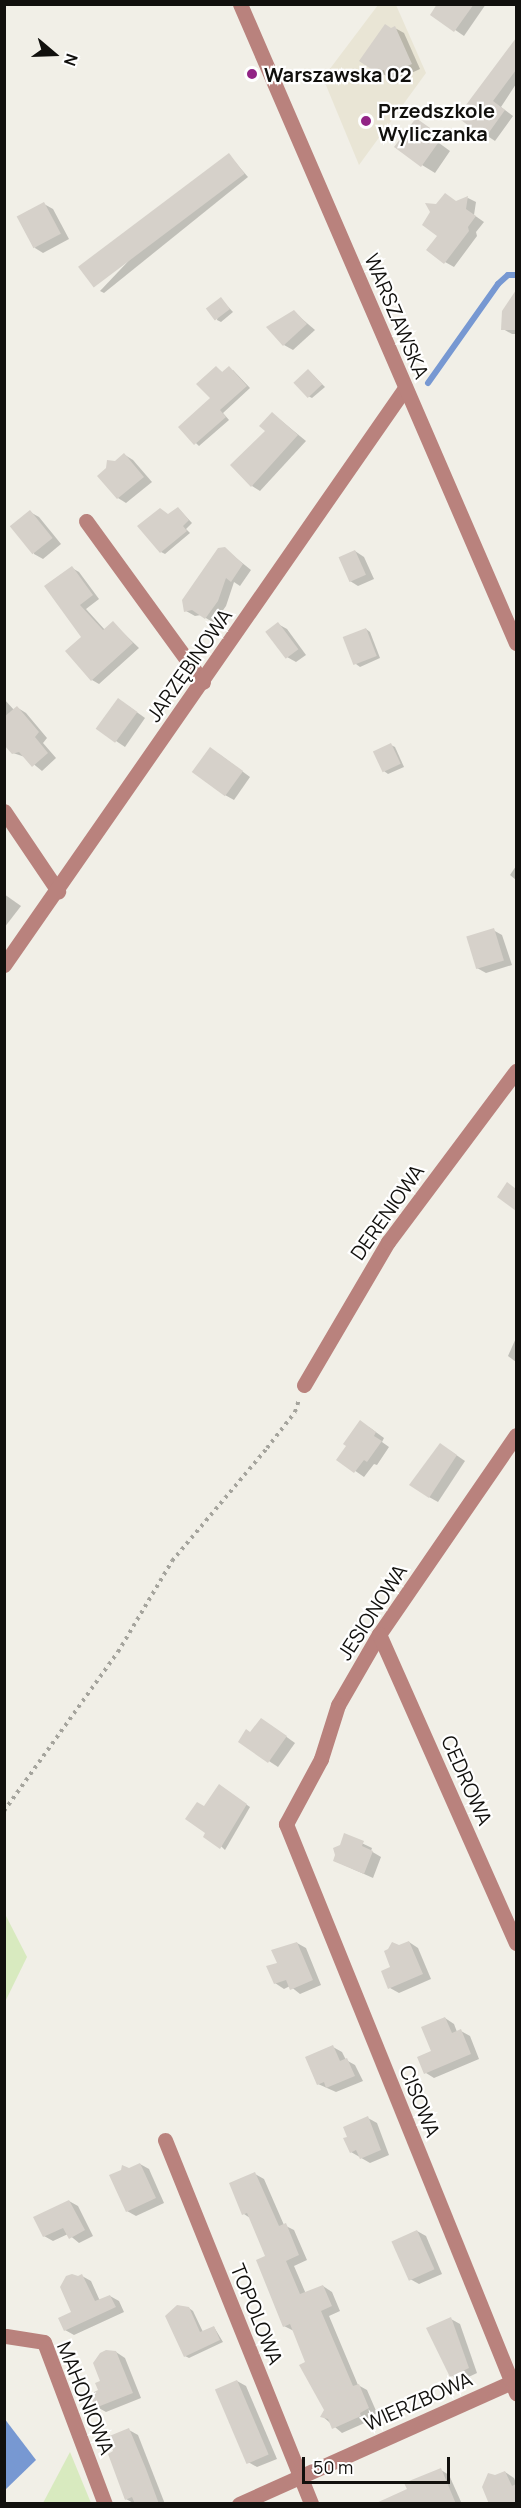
<!DOCTYPE html>
<html>
<head>
<meta charset="utf-8">
<style>
	body { margin:0 }
	#map { position:relative; width:521px; height:2508px; overflow:hidden; background:#f1efe7; font-family:Manrope,sans-serif }
	div>[style] { position:absolute }
	[style*='--x'] { left:calc(var(--x)*1px); top:calc(var(--y)*1px); width:calc(var(--w)*1px); rotate:calc(var(--a)*1deg) }
	.built>* { inset:0; background:#e9e5d5 }
	.green>* { inset:0; background:#d8eabf }
	.water>* { inset:0; background:#7798d2 }
	.shadow>* { inset:0; background:#0003 }
	.stream>* { height:6px; margin:-3px; padding:0 3px; transform-origin:3px; border-radius:3px; background:#7798d2 }
	.building>* { inset:0; background:#d6d1ca; transform-origin:0 0 }
	.path>* { height:4px; margin-top:-2px; transform-origin:0; background:repeating-linear-gradient(90deg,#a5a49d 0 3px,transparent 0 7.5px) }
	.minor>* { height:15px; margin:-7.5px; padding:0 7.5px; transform-origin:7.5px; border-radius:7.5px; background:#b9827d }
	.tertiary>* { height:15px; margin:-7.5px; padding:0 7.5px; transform-origin:7.5px; border-radius:7.5px; background:#b9827d }
	.dots>* { width:16px; height:16px; translate:-50% -50%; box-sizing:border-box; border:3px solid #fff; border-radius:50% }
	span { translate:-50% -50%; white-space:nowrap; text-align:center; line-height:1.15; -webkit-text-stroke:4.5px #fff; paint-order:stroke }
	.poi-label { font-size:20px; color:#11100d; font-weight:700 }
	.left { translate:0 -50%; text-align:left }
	.street-label { font-size:20px; color:#11100d }
	.frame { position:absolute; inset:0; border:6px solid #11100d; pointer-events:none }
	.north { position:absolute; left:24px; top:24px; width:60px; height:60px; -webkit-text-stroke:4px #fff; paint-order:stroke; rotate:109deg; font-size:16px; font-weight:700; line-height:24px; text-align:center; color:#11100d }
	.north::after { content:''; display:block; margin:auto; width:21px; height:27px; background:#11100d; clip-path:polygon(50% 0,100% 100%,50% 72%,0 100%) }
	.scale { position:absolute; left:302px; top:2457px; width:148px; height:27px; box-sizing:border-box; border:3px solid #11100d; border-top:0; padding-left:8px; font-size:18px; line-height:21px; white-space:nowrap; color:#11100d; -webkit-text-stroke:4px #fff; paint-order:stroke }
</style>
</head>
<body>
<div id="map">
	<div class="built">
		<div style="clip-path:polygon(378px 5px,396px 5px,426px 73px,359px 165px,323px 78px)"></div>
	</div>
	<div class="green">
		<div style="clip-path:polygon(5px 1914px,27px 1957px,5px 2002px,4px 2002px)"></div>
		<div style="clip-path:polygon(70px 2452px,91px 2503px,43px 2503px)"></div>
	</div>
	<div class="water">
		<div style="clip-path:polygon(4px 2418px,36px 2460px,5px 2490px,4px 2490px)"></div>
	</div>
	<div class="shadow">
		<div style="clip-path:polygon(439px 4px,486px 4px,464px 36px,432px 14px)"></div>
		<div style="clip-path:polygon(395px 28px,404px 33px,420px 69px,396px 80px,378px 72px)"></div>
		<div style="clip-path:polygon(516px 40px,516px 84px,501px 107px,513px 116px,495px 141px,459px 117px)"></div>
		<div style="clip-path:polygon(416px 120px,443px 137px,439px 143px,450px 151px,435px 173px,422px 165px)"></div>
		<div style="clip-path:polygon(229px 155px,248px 177px,104px 293px,100px 291px)"></div>
		<div style="clip-path:polygon(468px 198px,476px 202px,474px 215px,484px 222px,476px 232px,477px 236px,454px 267px,445px 262px,439px 235px,457px 202px)"></div>
		<div style="clip-path:polygon(44px 204px,53px 209px,69px 239px,43px 253px,35px 248px)"></div>
		<div style="clip-path:polygon(516px 293px,516px 334px,512px 334px,503px 329px)"></div>
		<div style="clip-path:polygon(221px 299px,233px 312px,221px 322px,217px 320px)"></div>
		<div style="clip-path:polygon(294px 312px,315px 330px,293px 350px,284px 345px)"></div>
		<div style="clip-path:polygon(216px 367px,223px 373px,233px 370px,250px 388px,223px 413px,229px 420px,199px 446px,180px 428px,212px 399px)"></div>
		<div style="clip-path:polygon(308px 370px,325px 387px,312px 398px,308px 396px)"></div>
		<div style="clip-path:polygon(273px 414px,306px 441px,260px 491px,252px 486px)"></div>
		<div style="clip-path:polygon(125px 455px,133px 460px,152px 482px,126px 503px,118px 498px,116px 463px)"></div>
		<div style="clip-path:polygon(178px 508px,192px 523px,186px 529px,190px 533px,165px 554px,161px 552px,169px 516px)"></div>
		<div style="clip-path:polygon(30px 512px,39px 517px,61px 544px,43px 559px,34px 554px)"></div>
		<div style="clip-path:polygon(225px 549px,251px 570px,240px 586px,234px 582px,226px 606px,214px 623px,201px 615px,195px 616px,186px 611px)"></div>
		<div style="clip-path:polygon(355px 551px,364px 557px,374px 579px,358px 586px,350px 581px)"></div>
		<div style="clip-path:polygon(72px 568px,79px 572px,99px 599px,86px 609px,105px 630px,113px 623px,139px 648px,99px 684px,92px 680px)"></div>
		<div style="clip-path:polygon(278px 624px,287px 629px,306px 655px,296px 662px,287px 657px)"></div>
		<div style="clip-path:polygon(366px 629px,370px 632px,380px 658px,360px 667px,356px 664px)"></div>
		<div style="clip-path:polygon(4px 699px,15px 711px,18px 708px,26px 713px,47px 738px,43px 743px,56px 758px,42px 771px,25px 757px,13px 753px,4px 742px)"></div>
		<div style="clip-path:polygon(127px 705px,145px 718px,125px 747px,98px 729px)"></div>
		<div style="clip-path:polygon(391px 745px,395px 747px,404px 767px,388px 774px,384px 771px)"></div>
		<div style="clip-path:polygon(219px 754px,250px 777px,234px 800px,225px 795px)"></div>
		<div style="clip-path:polygon(516px 866px,516px 880px,510px 875px)"></div>
		<div style="clip-path:polygon(4px 894px,21px 906px,4px 928px)"></div>
		<div style="clip-path:polygon(493px 930px,502px 935px,512px 965px,486px 973px,477px 968px)"></div>
		<div style="clip-path:polygon(516px 1338px,516px 1362px,508px 1356px)"></div>
		<div style="clip-path:polygon(369px 1427px,384px 1438px,382px 1442px,389px 1447px,377px 1465px,374px 1464px,364px 1477px,338px 1459px)"></div>
		<div style="clip-path:polygon(449px 1450px,465px 1461px,438px 1502px,429px 1497px)"></div>
		<div style="clip-path:polygon(270px 1725px,295px 1743px,278px 1767px,240px 1742px)"></div>
		<div style="clip-path:polygon(219px 1786px,250px 1807px,225px 1850px,207px 1833px,204px 1808px)"></div>
		<div style="clip-path:polygon(345px 1835px,372px 1848px,371px 1851px,381px 1857px,373px 1878px,335px 1861px)"></div>
		<div style="clip-path:polygon(409px 1942px,418px 1948px,431px 1979px,399px 1993px,390px 1988px,392px 1968px,399px 1946px)"></div>
		<div style="clip-path:polygon(297px 1943px,306px 1948px,321px 1985px,300px 1994px,290px 1986px,284px 1989px,275px 1983px,279px 1964px)"></div>
		<div style="clip-path:polygon(445px 2018px,454px 2024px,457px 2032px,461px 2031px,470px 2036px,479px 2059px,434px 2078px,426px 2073px)"></div>
		<div style="clip-path:polygon(333px 2047px,342px 2052px,346px 2060px,355px 2065px,363px 2081px,336px 2092px,318px 2084px)"></div>
		<div style="clip-path:polygon(368px 2118px,377px 2123px,389px 2155px,370px 2163px,351px 2152px)"></div>
		<div style="clip-path:polygon(140px 2164px,149px 2169px,164px 2203px,136px 2216px,127px 2211px)"></div>
		<div style="clip-path:polygon(255px 2174px,264px 2179px,284px 2225px,294px 2230px,307px 2260px,294px 2266px,306px 2294px,323px 2286px,332px 2292px,340px 2311px,329px 2316px,358px 2385px,367px 2390px,377px 2413px,368px 2418px,369px 2421px,342px 2433px,322px 2416px,325px 2410px,294px 2331px,284px 2326px,267px 2257px,250px 2218px,244px 2214px)"></div>
		<div style="clip-path:polygon(69px 2201px,78px 2206px,93px 2236px,79px 2243px,68px 2234px,53px 2241px,44px 2236px)"></div>
		<div style="clip-path:polygon(417px 2231px,426px 2236px,442px 2274px,419px 2284px,410px 2279px)"></div>
		<div style="clip-path:polygon(82px 2276px,91px 2281px,100px 2301px,110px 2296px,119px 2301px,124px 2312px,74px 2335px,65px 2330px,73px 2313px)"></div>
		<div style="clip-path:polygon(189px 2308px,193px 2311px,203px 2332px,214px 2327px,223px 2342px,189px 2358px,185px 2356px)"></div>
		<div style="clip-path:polygon(451px 2319px,460px 2324px,477px 2373px,460px 2381px,451px 2375px)"></div>
		<div style="clip-path:polygon(116px 2352px,125px 2358px,141px 2398px,106px 2412px,97px 2407px,102px 2381px)"></div>
		<div style="clip-path:polygon(237px 2381px,246px 2386px,277px 2459px,257px 2467px,248px 2462px)"></div>
		<div style="clip-path:polygon(129px 2430px,138px 2435px,165px 2504px,135px 2504px,126px 2499px,115px 2452px)"></div>
		<div style="clip-path:polygon(441px 2470px,449px 2475px,462px 2504px,393px 2504px)"></div>
		<div style="clip-path:polygon(505px 2472px,514px 2478px,516px 2483px,516px 2504px,491px 2504px,495px 2477px)"></div>
	</div>
	<div class="stream">
		<div style="--x:428;--y:383;--w:121;--a:-54.7"></div>
		<div style="--x:498;--y:284;--w:13;--a:-42"></div>
		<div style="--x:508;--y:275;--w:8;--a:0"></div>
	</div>
	<div class="building">
		<div style="clip-path:polygon(437px 4px,474px 4px,454px 32px,430px 15px)"></div>
		<div style="clip-path:polygon(385px 24px,391px 28px,395px 26px,412px 64px,386px 76px,384px 70px,377px 73px,359px 61px)"></div>
		<div style="clip-path:polygon(516px 38px,516px 70px,493px 101px,505px 110px,485px 138px,457px 117px)"></div>
		<div style="clip-path:polygon(416px 118px,430px 128px,426px 135px,438px 143px,421px 167px,394px 147px)"></div>
		<div style="left:229px;top:153px;width:26px;height:189px;rotate:53deg"></div>
		<div style="clip-path:polygon(445px 193px,456px 201px,468px 196px,466px 209px,476px 216px,468px 227px,469px 231px,444px 264px,426px 250px,437px 236px,422px 225px,430px 212px,425px 203px,436px 204px)"></div>
		<div style="left:44px;top:202px;width:36px;height:31px;rotate:62deg"></div>
		<div style="clip-path:polygon(516px 290px,516px 330px,501px 330px,502px 311px)"></div>
		<div style="left:221px;top:297px;width:15px;height:19px;rotate:53deg"></div>
		<div style="clip-path:polygon(294px 310px,307px 324px,283px 346px,266px 327px)"></div>
		<div style="clip-path:polygon(216px 366px,222px 372px,229px 366px,247px 386px,220px 410px,226px 417px,194px 445px,178px 427px,210px 398px,196px 384px)"></div>
		<div style="left:308px;top:369px;width:21px;height:20px;rotate:47deg"></div>
		<div style="clip-path:polygon(272px 412px,298px 435px,251px 487px,230px 465px,265px 431px,259px 426px)"></div>
		<div style="clip-path:polygon(124px 453px,144px 477px,117px 499px,97px 476px,106px 468px,107px 460px,115px 461px)"></div>
		<div style="clip-path:polygon(178px 507px,189px 520px,183px 526px,187px 531px,160px 553px,137px 526px,160px 508px,168px 514px)"></div>
		<div style="left:30px;top:510px;width:36px;height:26px;rotate:51deg"></div>
		<div style="clip-path:polygon(225px 547px,243px 564px,231px 582px,226px 578px,218px 601px,205px 619px,192px 610px,184px 612px,182px 600px,218px 548px)"></div>
		<div style="left:355px;top:550px;width:27px;height:18px;rotate:66deg"></div>
		<div style="clip-path:polygon(72px 566px,93px 595px,80px 605px,103px 630px,113px 621px,133px 643px,91px 681px,65px 651px,81px 637px,44px 586px)"></div>
		<div style="left:278px;top:622px;width:34px;height:16px;rotate:53deg"></div>
		<div style="left:366px;top:628px;width:30px;height:25px;rotate:69deg"></div>
		<div style="left:118px;top:698px;width:24px;height:38px;rotate:36deg"></div>
		<div style="clip-path:polygon(17px 706px,39px 732px,35px 737px,48px 753px,32px 767px,19px 752px,12px 754px,4px 745px,4px 717px)"></div>
		<div style="left:391px;top:743px;width:23px;height:20px;rotate:65deg"></div>
		<div style="left:210px;top:747px;width:41px;height:31px;rotate:36deg"></div>
		<div style="left:494px;top:928px;width:34px;height:29px;rotate:73deg"></div>
		<div style="clip-path:polygon(507px 1182px,516px 1189px,516px 1211px,497px 1197px)"></div>
		<div style="clip-path:polygon(360px 1420px,376px 1432px,374px 1436px,382px 1441px,367px 1462px,364px 1460px,354px 1473px,336px 1460px,346px 1446px,343px 1444px)"></div>
		<div style="clip-path:polygon(440px 1443px,457px 1455px,429px 1498px,409px 1485px)"></div>
		<div style="clip-path:polygon(261px 1718px,287px 1736px,268px 1763px,238px 1742px,246px 1729px,250px 1732px)"></div>
		<div style="clip-path:polygon(219px 1784px,247px 1804px,220px 1849px,203px 1837px,205px 1833px,185px 1819px,197px 1802px,204px 1806px)"></div>
		<div style="clip-path:polygon(344px 1833px,364px 1841px,362px 1846px,373px 1851px,364px 1874px,333px 1861px,335px 1855px,333px 1848px,340px 1845px)"></div>
		<div style="clip-path:polygon(409px 1941px,423px 1974px,388px 1989px,381px 1971px,390px 1967px,384px 1951px,388px 1949px,392px 1942px,399px 1945px)"></div>
		<div style="clip-path:polygon(297px 1942px,313px 1980px,290px 1990px,286px 1980px,274px 1984px,266px 1966px,277px 1963px,271px 1950px)"></div>
		<div style="clip-path:polygon(445px 2017px,452px 2033px,461px 2029px,471px 2054px,424px 2074px,417px 2057px,431px 2051px,421px 2027px)"></div>
		<div style="clip-path:polygon(333px 2045px,340px 2061px,347px 2058px,355px 2076px,326px 2088px,324px 2082px,317px 2085px,305px 2057px)"></div>
		<div style="clip-path:polygon(368px 2116px,381px 2150px,360px 2159px,356px 2150px,350px 2153px,343px 2138px,347px 2137px,343px 2127px)"></div>
		<div style="clip-path:polygon(140px 2163px,156px 2198px,126px 2212px,109px 2175px,121px 2170px,122px 2165px,129px 2168px)"></div>
		<div style="clip-path:polygon(255px 2172px,279px 2226px,286px 2223px,299px 2255px,286px 2261px,300px 2294px,323px 2285px,332px 2306px,321px 2311px,353px 2386px,359px 2384px,369px 2408px,360px 2413px,361px 2416px,332px 2429px,328px 2419px,320px 2417px,324px 2410px,299px 2365px,305px 2362px,290px 2324px,283px 2327px,256px 2260px,265px 2256px,247px 2213px,242px 2215px,229px 2183px)"></div>
		<div style="clip-path:polygon(69px 2200px,85px 2230px,69px 2239px,63px 2228px,43px 2237px,33px 2217px)"></div>
		<div style="left:417px;top:2230px;width:43px;height:28px;rotate:66deg"></div>
		<div style="clip-path:polygon(72px 2274px,78px 2276px,82px 2274px,95px 2301px,110px 2295px,116px 2307px,64px 2331px,58px 2318px,71px 2312px,60px 2287px,66px 2276px)"></div>
		<div style="clip-path:polygon(177px 2305px,189px 2307px,200px 2332px,214px 2326px,220px 2340px,184px 2357px,165px 2316px)"></div>
		<div style="clip-path:polygon(451px 2317px,469px 2368px,450px 2377px,426px 2328px)"></div>
		<div style="clip-path:polygon(106px 2350px,116px 2351px,133px 2393px,95px 2408px,90px 2394px,98px 2390px,95px 2383px,100px 2381px,93px 2363px,100px 2353px)"></div>
		<div style="left:237px;top:2380px;width:81px;height:24px;rotate:67deg"></div>
		<div style="clip-path:polygon(129px 2428px,146px 2469px,159px 2504px,135px 2504px,132px 2497px,125px 2500px,108px 2454px,113px 2451px,107px 2437px)"></div>
		<div style="clip-path:polygon(441px 2468px,456px 2504px,374px 2504px,407px 2489px,404px 2483px)"></div>
		<div style="clip-path:polygon(505px 2471px,512px 2486px,516px 2484px,516px 2504px,489px 2504px,482px 2487px,488px 2473px,495px 2475px)"></div>
	</div>
	<div class="path">
		<div style="--x:4;--y:1811;--w:196;--a:-54.4"></div>
		<div style="--x:118;--y:1652;--w:106;--a:-59.3"></div>
		<div style="--x:172;--y:1561;--w:148;--a:-49.9"></div>
		<div style="--x:267;--y:1448;--w:46;--a:-52.1"></div>
		<div style="--x:295;--y:1412;--w:13;--a:-72"></div>
	</div>
	<div class="minor">
		<div style="--x:86;--y:521;--w:199;--a:54"></div>
		<div style="--x:4;--y:811;--w:97;--a:56"></div>
		<div style="--x:4;--y:965;--w:703;--a:-55.2"></div>
		<div style="--x:304;--y:1385;--w:166;--a:-59.6"></div>
		<div style="--x:388;--y:1242;--w:214;--a:-53.2"></div>
		<div style="--x:516;--y:1435;--w:242;--a:124.5"></div>
		<div style="--x:379;--y:1634;--w:82;--a:120"></div>
		<div style="--x:338;--y:1705;--w:57;--a:107.5"></div>
		<div style="--x:321;--y:1759;--w:74;--a:118.3"></div>
		<div style="--x:286;--y:1824;--w:614;--a:67.99"></div>
		<div style="--x:379;--y:1634;--w:338;--a:66.1"></div>
		<div style="--x:165;--y:2140;--w:392;--a:68.1"></div>
		<div style="--x:6;--y:2336;--w:38;--a:9"></div>
		<div style="--x:44;--y:2342;--w:173;--a:69.4"></div>
		<div style="--x:239;--y:2504;--w:303;--a:-24.1"></div>
	</div>
	<div class="tertiary">
		<div style="--x:240;--y:4;--w:696;--a:66.64"></div>
	</div>
	<div class="dots">
		<div style="left:252px;top:74px;background:#922485"></div>
		<div style="left:366px;top:121px;background:#922485"></div>
	</div>
	<div class="poi-label">
		<span class="left" style="left:264px;top:74px">Warszawska 02</span>
		<span class="left" style="left:378px;top:122px">Przedszkole<br>Wyliczanka</span>
	</div>
	<div class="street-label">
		<span style="left:397px;top:316px;rotate:67deg">WARSZAWSKA</span>
		<span style="left:189px;top:665px;rotate:-55deg">JARZĘBINOWA</span>
		<span style="left:387px;top:1212px;rotate:-55deg">DERENIOWA</span>
		<span style="left:372px;top:1612px;rotate:-57deg">JESIONOWA</span>
		<span style="left:467px;top:1780px;rotate:66deg">CEDROWA</span>
		<span style="left:420px;top:2101px;rotate:68deg">CISOWA</span>
		<span style="left:257px;top:2314px;rotate:68deg">TOPOLOWA</span>
		<span style="left:86px;top:2398px;rotate:68deg">MAHONIOWA</span>
		<span style="left:418px;top:2401px;rotate:-24deg">WIERZBOWA</span>
	</div>
	<div class="frame"></div>
	<div class="north">N</div>
	<div class="scale">50 m</div>
</div>
</body>
</html>
